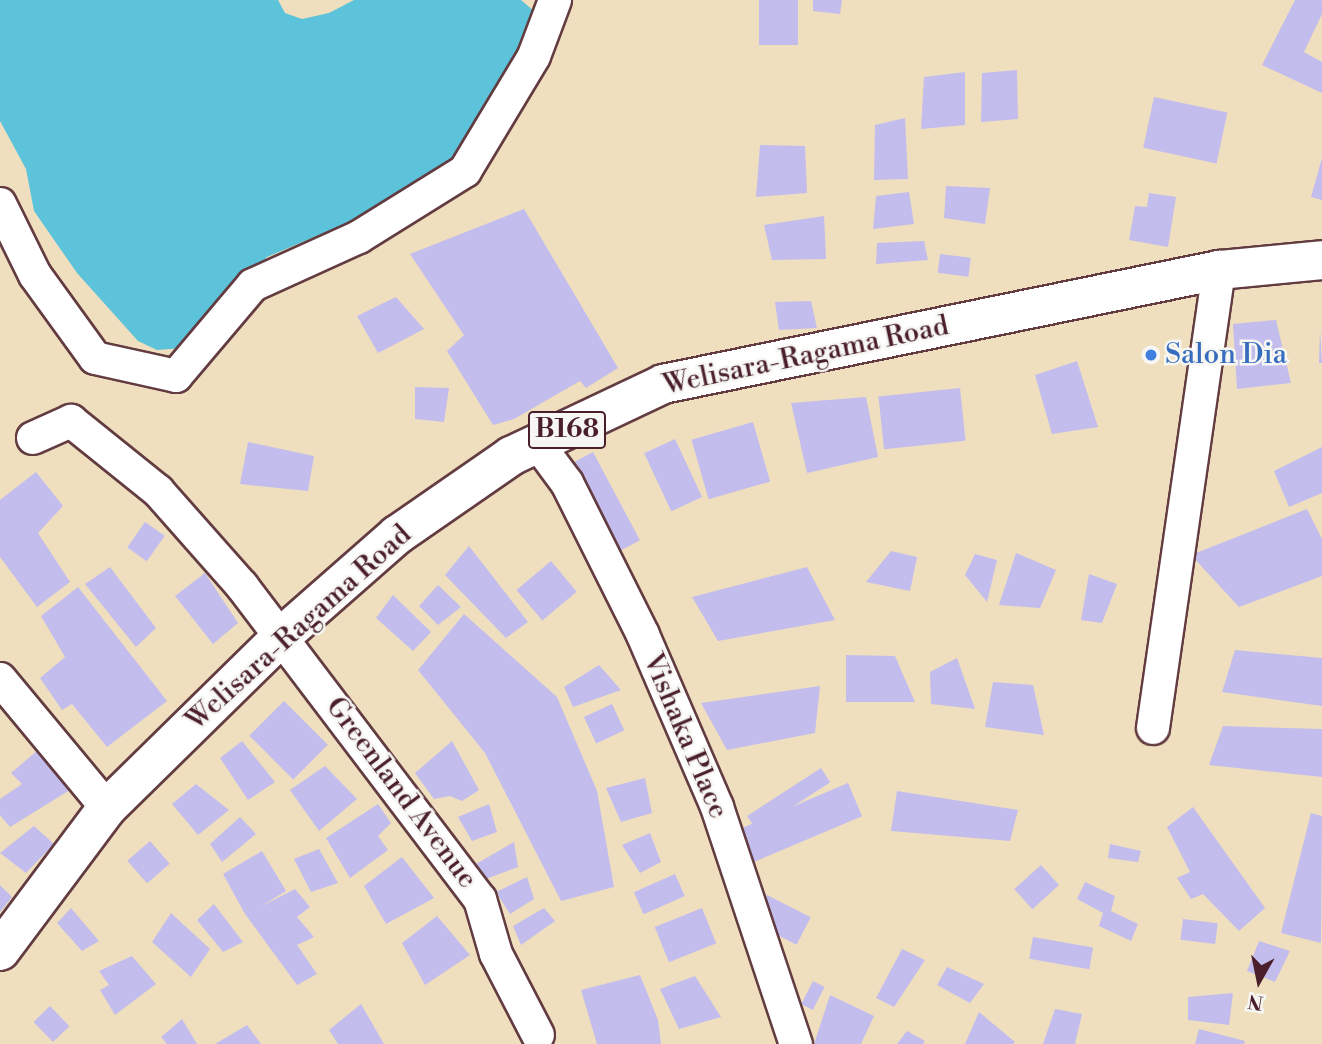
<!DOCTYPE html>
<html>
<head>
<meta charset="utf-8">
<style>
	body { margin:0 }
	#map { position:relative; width:1322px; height:1044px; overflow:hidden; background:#efdfbf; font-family:"Libre Bodoni",serif }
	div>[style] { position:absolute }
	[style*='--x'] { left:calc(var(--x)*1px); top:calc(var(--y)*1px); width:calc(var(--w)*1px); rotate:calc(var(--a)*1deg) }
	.water>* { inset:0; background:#5dc3da }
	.building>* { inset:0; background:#c3bded; transform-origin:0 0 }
	.roads { filter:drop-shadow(2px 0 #633c41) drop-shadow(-2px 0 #633c41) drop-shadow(0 2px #633c41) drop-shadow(0 -2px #633c41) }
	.minor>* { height:32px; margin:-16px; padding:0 16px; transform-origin:16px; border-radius:16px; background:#fff }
	.major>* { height:38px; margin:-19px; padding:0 19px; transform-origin:19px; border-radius:19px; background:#fff }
	.dots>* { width:19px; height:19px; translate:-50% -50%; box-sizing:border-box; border:4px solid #f6f6f2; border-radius:50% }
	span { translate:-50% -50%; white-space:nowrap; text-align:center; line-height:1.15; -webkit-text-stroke:5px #f6f6f2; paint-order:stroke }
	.shield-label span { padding:2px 5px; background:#f6f6f2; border:2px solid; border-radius:5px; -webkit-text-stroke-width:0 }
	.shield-label { font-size:26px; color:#4a1f2b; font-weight:700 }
	.shop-label { font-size:28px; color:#366cbe }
	.left { translate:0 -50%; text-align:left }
	.street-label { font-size:28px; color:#4a1f2b }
	.north { position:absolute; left:1224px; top:946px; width:70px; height:70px; -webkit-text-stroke:5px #f6f6f2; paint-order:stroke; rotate:189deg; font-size:19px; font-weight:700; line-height:28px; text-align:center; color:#4a1f2b }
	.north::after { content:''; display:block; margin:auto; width:24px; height:32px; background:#4a1f2b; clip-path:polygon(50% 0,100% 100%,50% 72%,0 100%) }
</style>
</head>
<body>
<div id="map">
	<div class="water">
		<div style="clip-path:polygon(0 0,278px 0,285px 13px,302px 19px,329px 13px,354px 0,521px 0,535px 12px,534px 33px,490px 118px,445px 164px,359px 218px,267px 257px,183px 348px,157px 350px,138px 341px,77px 273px,34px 211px,26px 169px,0 121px)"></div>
	</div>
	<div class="building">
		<div style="left:759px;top:0;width:39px;height:45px"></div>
		<div style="clip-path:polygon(813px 0,842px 0,840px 14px,813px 11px)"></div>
		<div style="clip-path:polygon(1295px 0,1322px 0,1322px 14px,1304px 52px,1322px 62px,1322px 93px,1262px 65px)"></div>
		<div style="clip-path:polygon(1017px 70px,1018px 119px,981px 122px,982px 73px)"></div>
		<div style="clip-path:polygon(965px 72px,965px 125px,921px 129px,924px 77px)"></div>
		<div style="left:1154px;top:97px;width:75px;height:52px;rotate:12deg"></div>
		<div style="clip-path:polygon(905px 118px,908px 179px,874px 180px,875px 125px)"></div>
		<div style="clip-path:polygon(760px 145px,805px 146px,807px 193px,756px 197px)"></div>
		<div style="clip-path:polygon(1322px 158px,1322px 200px,1311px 197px)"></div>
		<div style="clip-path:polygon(946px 186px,990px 188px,985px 224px,944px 218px)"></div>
		<div style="clip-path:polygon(909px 192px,914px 224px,873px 229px,876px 196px)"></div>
		<div style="clip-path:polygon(1149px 193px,1176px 197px,1168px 247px,1129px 240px,1135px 206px,1147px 207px)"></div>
		<div style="clip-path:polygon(524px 209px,618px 368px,586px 388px,580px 381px,514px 419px,493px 425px,447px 351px,464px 335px,410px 254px)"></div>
		<div style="clip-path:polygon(824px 216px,826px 259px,772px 260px,764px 225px)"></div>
		<div style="clip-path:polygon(924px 241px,928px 260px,876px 264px,877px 243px)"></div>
		<div style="left:940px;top:254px;width:31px;height:19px;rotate:7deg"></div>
		<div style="clip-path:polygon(396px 297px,424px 329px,378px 353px,357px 316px)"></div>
		<div style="clip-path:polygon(811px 301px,817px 328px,779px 330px,775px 302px)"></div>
		<div style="clip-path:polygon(1276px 320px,1291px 383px,1237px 389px,1233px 324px)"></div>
		<div style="clip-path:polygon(1320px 330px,1322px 363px,1319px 363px)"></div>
		<div style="clip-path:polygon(1077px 361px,1098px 427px,1052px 434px,1035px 375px)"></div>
		<div style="clip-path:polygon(415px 387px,449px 388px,444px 422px,415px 419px)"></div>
		<div style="left:960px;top:388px;width:53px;height:82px;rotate:84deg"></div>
		<div style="clip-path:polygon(866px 397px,878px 457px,807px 473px,791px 403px)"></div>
		<div style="left:753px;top:422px;width:62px;height:64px;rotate:74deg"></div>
		<div style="left:675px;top:439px;width:64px;height:34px;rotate:65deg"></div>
		<div style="clip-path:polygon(248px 442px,314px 456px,308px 491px,240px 484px)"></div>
		<div style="clip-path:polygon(1322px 447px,1322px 493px,1289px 507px,1274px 471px)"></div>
		<div style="left:593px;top:452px;width:100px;height:33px;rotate:62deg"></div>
		<div style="clip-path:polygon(36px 472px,63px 506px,38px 533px,70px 582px,37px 607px,0 557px,0 500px)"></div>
		<div style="clip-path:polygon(1307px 509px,1322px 539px,1322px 576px,1239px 607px,1191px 555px)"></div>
		<div style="left:145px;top:522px;width:24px;height:31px;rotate:35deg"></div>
		<div style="clip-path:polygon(469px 546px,528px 622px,506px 638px,445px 575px)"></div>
		<div style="clip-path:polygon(891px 551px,917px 557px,910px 591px,866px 582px)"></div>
		<div style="clip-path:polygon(1016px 553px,1056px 570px,1040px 608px,999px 605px)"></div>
		<div style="clip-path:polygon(975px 554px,997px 560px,987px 602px,965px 575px)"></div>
		<div style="left:551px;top:561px;width:40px;height:45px;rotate:50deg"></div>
		<div style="clip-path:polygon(110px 567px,156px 628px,136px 647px,85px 584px)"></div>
		<div style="clip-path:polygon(807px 567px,835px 620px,718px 641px,692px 597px)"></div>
		<div style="clip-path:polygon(205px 573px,238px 623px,213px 644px,175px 596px)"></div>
		<div style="clip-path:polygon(1089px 574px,1117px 584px,1102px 623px,1081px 620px)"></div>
		<div style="clip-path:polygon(438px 585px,461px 607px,438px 625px,419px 606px)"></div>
		<div style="clip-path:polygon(78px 587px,167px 701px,107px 747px,72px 704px,62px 710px,40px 678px,65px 657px,41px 616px)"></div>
		<div style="clip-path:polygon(393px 595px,431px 632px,413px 651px,376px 618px)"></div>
		<div style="clip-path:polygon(464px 614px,557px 697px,597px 791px,614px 887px,561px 901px,485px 753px,418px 670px)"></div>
		<div style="clip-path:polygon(1235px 650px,1322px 658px,1322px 706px,1222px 692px)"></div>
		<div style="clip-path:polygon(846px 655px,895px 656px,915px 702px,846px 702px)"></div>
		<div style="clip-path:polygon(957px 658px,975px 709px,931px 704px,930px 672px)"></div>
		<div style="clip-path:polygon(599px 665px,621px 690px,573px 707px,564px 687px)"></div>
		<div style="clip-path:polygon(993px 682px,1033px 685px,1044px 735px,985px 727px)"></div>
		<div style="clip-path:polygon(820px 686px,815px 733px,727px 750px,701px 703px)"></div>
		<div style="left:284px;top:701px;width:62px;height:49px;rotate:45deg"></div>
		<div style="left:612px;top:704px;width:29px;height:31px;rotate:65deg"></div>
		<div style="clip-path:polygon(1223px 726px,1322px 729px,1322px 777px,1209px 765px)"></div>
		<div style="clip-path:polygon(242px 741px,275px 782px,248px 800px,220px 758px)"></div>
		<div style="clip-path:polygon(452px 741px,479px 790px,462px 801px,450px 796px,434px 799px,415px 773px)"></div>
		<div style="clip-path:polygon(38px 750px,70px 790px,10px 827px,0 815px,0 799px,22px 784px,11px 773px)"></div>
		<div style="clip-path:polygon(325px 766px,357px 799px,319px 831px,290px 790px)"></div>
		<div style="left:821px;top:768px;width:17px;height:88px;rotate:57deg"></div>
		<div style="clip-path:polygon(645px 778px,652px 813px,621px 822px,606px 788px)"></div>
		<div style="left:848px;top:783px;width:36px;height:120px;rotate:67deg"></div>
		<div style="clip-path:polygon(196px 784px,229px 810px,198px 835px,172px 804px)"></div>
		<div style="clip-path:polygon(897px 791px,1018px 810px,1010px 841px,891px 831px)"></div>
		<div style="clip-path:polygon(378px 804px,391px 823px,378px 836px,388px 850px,350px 878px,326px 838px)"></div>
		<div style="clip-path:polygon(489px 804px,497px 832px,472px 841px,458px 817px)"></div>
		<div style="clip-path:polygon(1193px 807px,1265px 908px,1239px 931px,1203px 894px,1191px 899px,1177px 878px,1190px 872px,1167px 827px)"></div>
		<div style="clip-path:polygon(1311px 813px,1322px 816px,1321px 943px,1281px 933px)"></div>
		<div style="clip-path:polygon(240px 817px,256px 834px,222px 862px,210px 844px)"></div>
		<div style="clip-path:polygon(34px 826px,54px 844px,26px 873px,0 853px)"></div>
		<div style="clip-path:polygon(650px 833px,661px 862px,640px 873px,622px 845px)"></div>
		<div style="left:150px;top:841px;width:30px;height:30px;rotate:49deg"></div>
		<div style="clip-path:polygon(514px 842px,518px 867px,486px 879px,476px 864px)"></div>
		<div style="clip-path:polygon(1110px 844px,1141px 851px,1138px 862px,1108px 858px)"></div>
		<div style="clip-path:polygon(319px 849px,338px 883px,311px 892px,294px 859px)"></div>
		<div style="clip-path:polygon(262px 851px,286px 891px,260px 907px,295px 889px,310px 907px,297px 917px,314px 937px,297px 945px,317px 974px,297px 985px,245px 914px,223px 874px)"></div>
		<div style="clip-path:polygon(402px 857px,434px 898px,386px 924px,364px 886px)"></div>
		<div style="left:1041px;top:865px;width:27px;height:36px;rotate:48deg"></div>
		<div style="left:675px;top:874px;width:24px;height:45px;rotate:66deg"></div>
		<div style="clip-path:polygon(527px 877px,534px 899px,510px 914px,496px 892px)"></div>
		<div style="clip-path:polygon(1085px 882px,1115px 896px,1111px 911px,1138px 924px,1131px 941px,1099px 926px,1103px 913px,1077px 899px)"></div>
		<div style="clip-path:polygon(0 885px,12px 897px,0 912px)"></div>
		<div style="left:767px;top:895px;width:49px;height:31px;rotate:27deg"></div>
		<div style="clip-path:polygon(214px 904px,243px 942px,223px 952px,197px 920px)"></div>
		<div style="clip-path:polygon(71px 908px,99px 941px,82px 951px,57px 923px)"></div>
		<div style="clip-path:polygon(544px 908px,555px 921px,521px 945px,513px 926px)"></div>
		<div style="left:702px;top:908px;width:38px;height:51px;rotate:68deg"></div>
		<div style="clip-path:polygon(171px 913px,210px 949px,191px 977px,152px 942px)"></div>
		<div style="clip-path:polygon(437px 916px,470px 955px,425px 985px,402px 943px)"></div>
		<div style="left:1183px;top:919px;width:35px;height:21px;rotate:7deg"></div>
		<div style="left:1033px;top:937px;width:61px;height:22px;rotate:10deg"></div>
		<div style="clip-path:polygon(1259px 941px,1290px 951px,1275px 982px,1247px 971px)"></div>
		<div style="clip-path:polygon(902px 949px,925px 960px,894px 1007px,876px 998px)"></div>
		<div style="clip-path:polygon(132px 956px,156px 984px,115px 1015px,100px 990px,109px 985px,99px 971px)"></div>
		<div style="clip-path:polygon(947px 967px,984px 984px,970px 1003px,937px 985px)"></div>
		<div style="clip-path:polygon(640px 975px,658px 1020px,661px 1044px,597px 1044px,581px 990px)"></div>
		<div style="clip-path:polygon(695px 976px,721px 1017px,679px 1029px,660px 989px)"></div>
		<div style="left:813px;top:981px;width:13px;height:26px;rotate:27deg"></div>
		<div style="clip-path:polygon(1233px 993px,1229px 1025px,1188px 1020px,1188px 997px)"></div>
		<div style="clip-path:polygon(830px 995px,874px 1016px,861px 1044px,814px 1044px)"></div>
		<div style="clip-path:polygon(361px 1004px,384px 1044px,338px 1044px,329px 1030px)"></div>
		<div style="left:50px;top:1006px;width:28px;height:23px;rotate:46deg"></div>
		<div style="clip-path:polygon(1055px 1009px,1082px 1014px,1075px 1044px,1043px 1044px)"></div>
		<div style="clip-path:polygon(979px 1012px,1015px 1042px,1013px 1044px,965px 1044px)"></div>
		<div style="clip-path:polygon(182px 1019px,197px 1044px,167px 1044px,161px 1037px)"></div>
		<div style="clip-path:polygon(247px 1025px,261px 1044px,215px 1044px)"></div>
		<div style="clip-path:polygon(1199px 1029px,1245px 1041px,1244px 1044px,1195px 1044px)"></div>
		<div style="clip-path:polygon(907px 1031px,925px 1041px,923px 1044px,897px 1044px)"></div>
	</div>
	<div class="roads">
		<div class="minor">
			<div style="--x:0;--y:204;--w:79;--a:63.8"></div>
			<div style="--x:35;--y:275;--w:102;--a:54.1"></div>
			<div style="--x:95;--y:358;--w:83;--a:12.5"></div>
			<div style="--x:176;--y:376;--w:119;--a:-49.8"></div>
			<div style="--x:253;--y:285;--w:116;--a:-24.4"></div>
			<div style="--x:359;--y:237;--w:125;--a:-31.9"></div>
			<div style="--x:465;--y:171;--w:134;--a:-59"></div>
			<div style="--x:534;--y:56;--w:60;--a:-69.4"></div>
			<div style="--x:33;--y:438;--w:42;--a:-24.1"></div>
			<div style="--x:71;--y:421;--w:112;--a:38.8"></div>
			<div style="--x:158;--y:491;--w:127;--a:48.5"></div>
			<div style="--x:242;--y:586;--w:393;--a:52.8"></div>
			<div style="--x:480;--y:899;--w:57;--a:73.8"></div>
			<div style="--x:496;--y:954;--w:91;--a:62.6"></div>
			<div style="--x:538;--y:444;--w:49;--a:53.4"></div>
			<div style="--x:567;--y:483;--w:170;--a:63.4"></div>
			<div style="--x:643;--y:635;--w:187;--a:66.7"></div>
			<div style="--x:717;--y:807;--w:250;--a:71.6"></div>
			<div style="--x:0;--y:679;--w:168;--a:50.3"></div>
			<div style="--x:1153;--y:728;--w:463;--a:-81.8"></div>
		</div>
		<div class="major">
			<div style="--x:0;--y:951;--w:179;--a:-53.2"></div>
			<div style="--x:107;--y:808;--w:245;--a:-44.5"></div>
			<div style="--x:282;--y:636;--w:153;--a:-41.3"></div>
			<div style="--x:397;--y:535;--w:139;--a:-34.7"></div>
			<div style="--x:511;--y:456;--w:168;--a:-25.3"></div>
			<div style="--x:663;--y:384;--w:568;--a:-11.59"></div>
			<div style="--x:1219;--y:270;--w:103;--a:-5.5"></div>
		</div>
	</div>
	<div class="dots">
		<div style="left:1151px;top:355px;background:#3f7fe0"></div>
	</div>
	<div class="shield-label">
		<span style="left:567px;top:430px">B168</span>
	</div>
	<div class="shop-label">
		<span class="left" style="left:1165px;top:355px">Salon Dia</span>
	</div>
	<div class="street-label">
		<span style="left:806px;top:356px;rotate:-12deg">Welisara-Ragama Road</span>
		<span style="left:299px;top:628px;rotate:-42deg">Welisara-Ragama Road</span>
		<span style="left:685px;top:736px;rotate:67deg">Vishaka Place</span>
		<span style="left:401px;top:793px;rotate:53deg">Greenland Avenue</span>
	</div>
	<div class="north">N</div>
</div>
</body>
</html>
